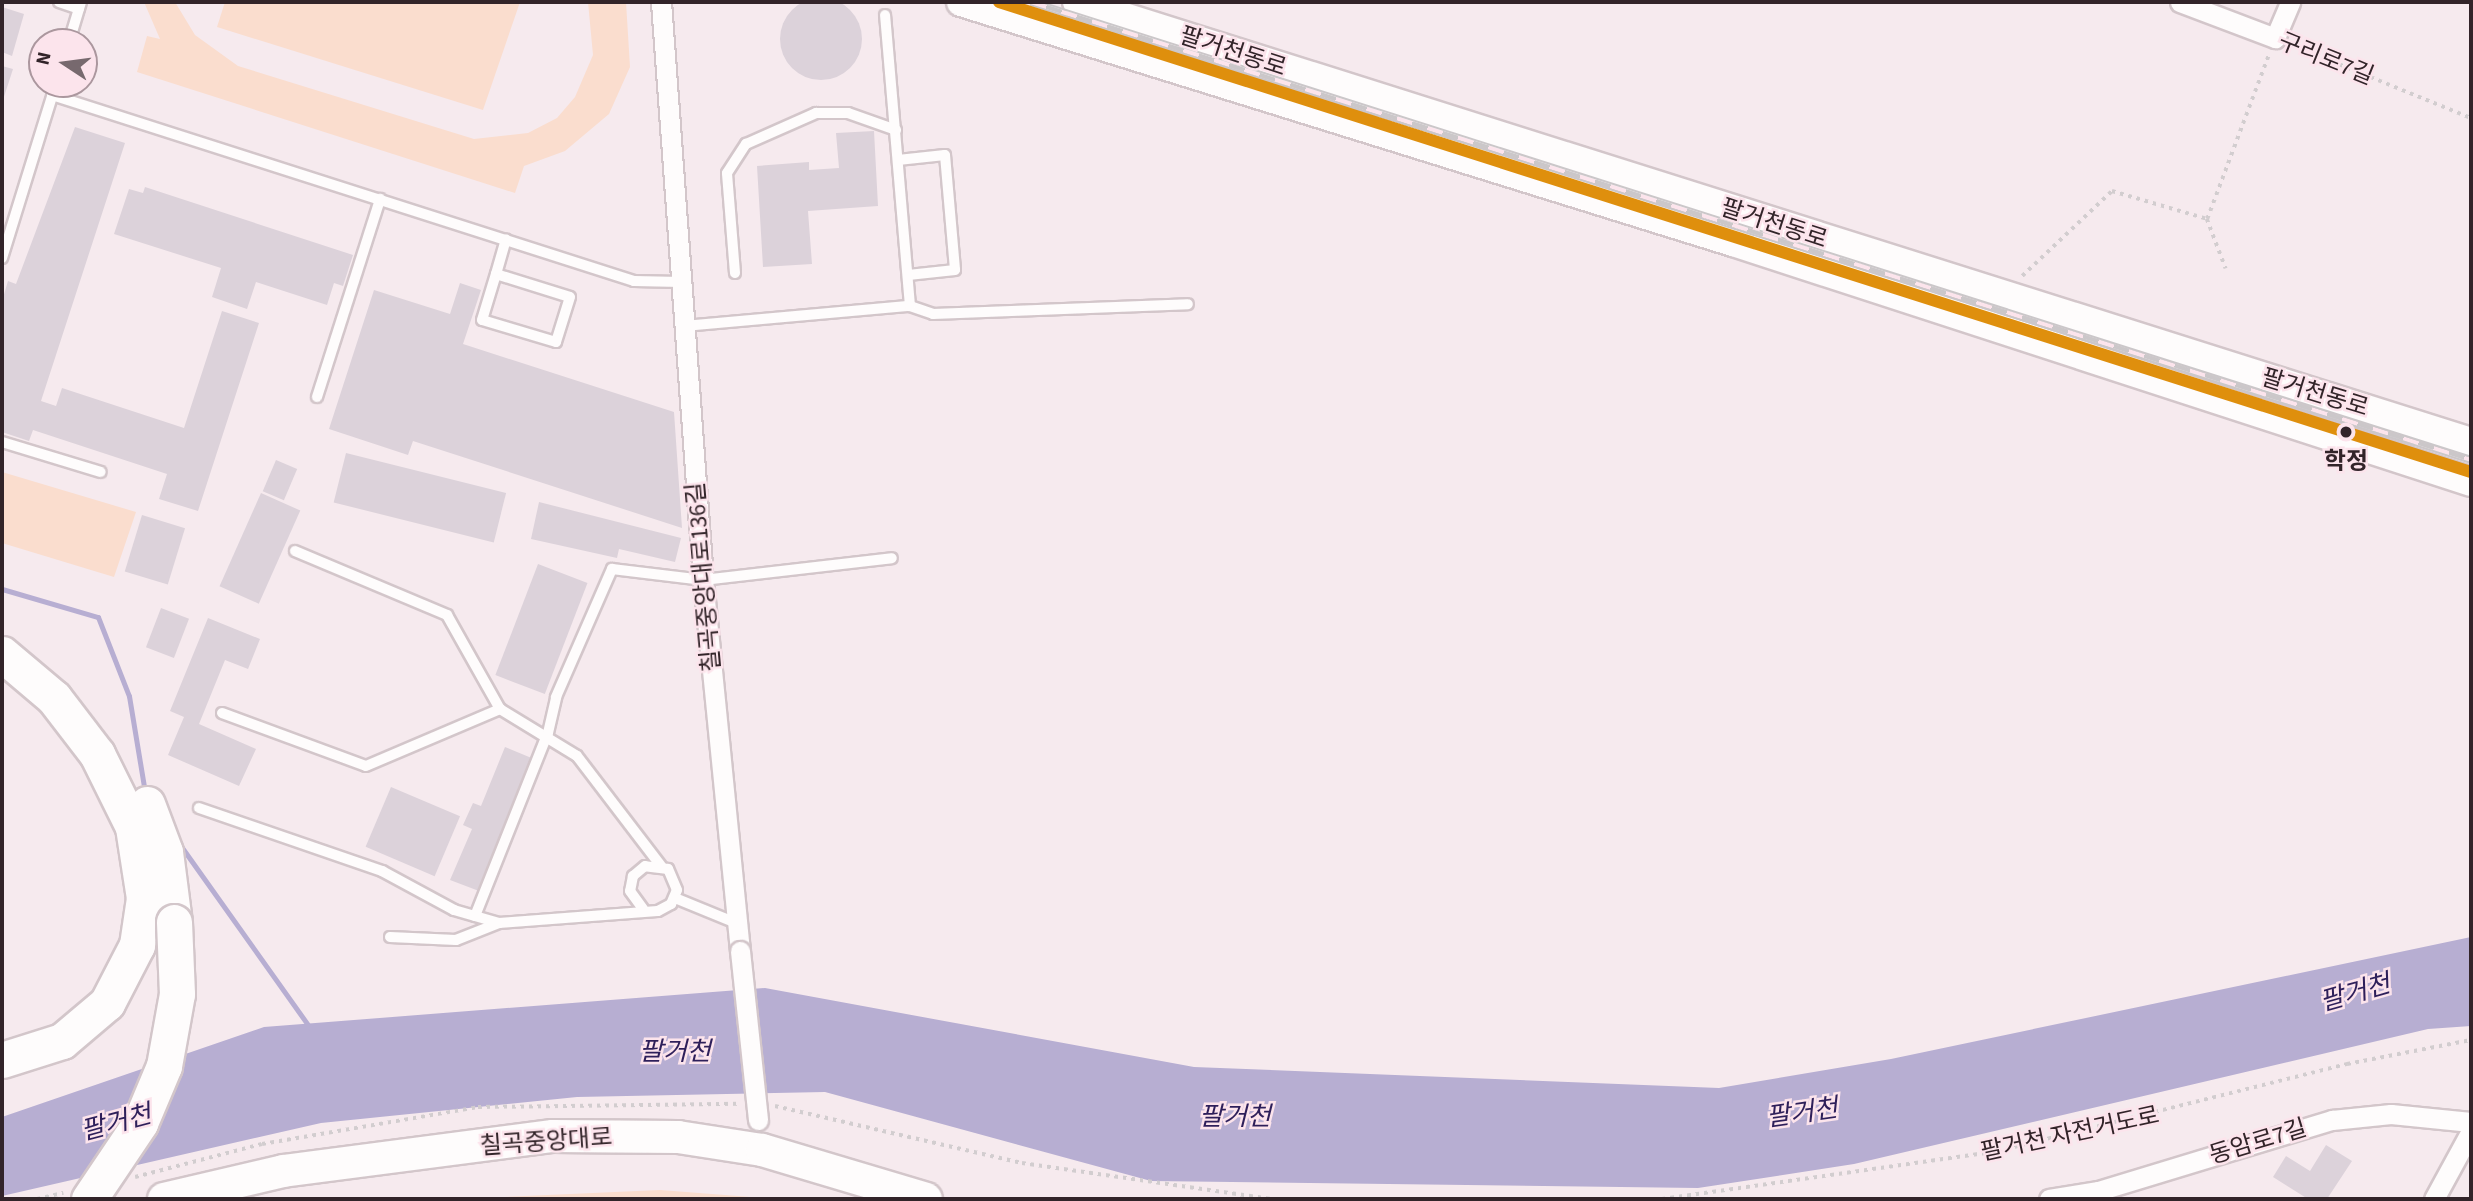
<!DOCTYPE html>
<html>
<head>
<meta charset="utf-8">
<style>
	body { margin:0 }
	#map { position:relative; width:2473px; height:1201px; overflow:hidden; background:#f6eaee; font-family:"Source Sans 3","Noto Sans KR",sans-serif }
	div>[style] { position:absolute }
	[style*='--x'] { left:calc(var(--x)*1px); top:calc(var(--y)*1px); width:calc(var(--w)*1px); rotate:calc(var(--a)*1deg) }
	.green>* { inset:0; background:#faddce }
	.water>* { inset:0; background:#b7aed2 }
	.stream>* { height:5px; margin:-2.5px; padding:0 2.5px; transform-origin:2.5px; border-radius:2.5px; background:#b7aed2 }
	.building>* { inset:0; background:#dcd2da; transform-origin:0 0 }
	.round { border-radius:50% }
	.path>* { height:3.5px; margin-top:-1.75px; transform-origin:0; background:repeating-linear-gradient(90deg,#d2cdcf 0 3.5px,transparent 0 8.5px) }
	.roads { filter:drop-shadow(2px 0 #d3c6ca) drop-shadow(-2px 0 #d3c6ca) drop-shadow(0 2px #d3c6ca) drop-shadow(0 -2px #d3c6ca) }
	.lane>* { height:10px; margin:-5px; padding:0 5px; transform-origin:5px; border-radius:5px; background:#fefcfc }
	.street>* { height:19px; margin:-9.5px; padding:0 9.5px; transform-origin:9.5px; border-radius:9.5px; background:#fefcfc }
	.secondary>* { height:28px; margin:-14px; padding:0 14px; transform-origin:14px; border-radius:14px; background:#fefcfc }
	.primary>* { height:32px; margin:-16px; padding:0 16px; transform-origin:16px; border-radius:16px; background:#fefcfc }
	.highway>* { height:35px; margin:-17.5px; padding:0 17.5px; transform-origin:17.5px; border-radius:17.5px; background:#fefcfc }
	.rail>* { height:8px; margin-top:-4px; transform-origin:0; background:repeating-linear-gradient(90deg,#fce4ec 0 16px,#cbc7c9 0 32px); box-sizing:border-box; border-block:2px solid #cbc7c9 }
	.bridges { filter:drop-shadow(2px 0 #d3c6ca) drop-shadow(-2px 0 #d3c6ca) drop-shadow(0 2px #d3c6ca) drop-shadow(0 -2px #d3c6ca) }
	.street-bridge>* { height:19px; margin:-9.5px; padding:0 9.5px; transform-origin:9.5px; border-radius:9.5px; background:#fefcfc }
	.highway-bridge>* { height:35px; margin:-17.5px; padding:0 17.5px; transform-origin:17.5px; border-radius:17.5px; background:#fefcfc }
	.metro-1>* { height:12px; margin:-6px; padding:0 6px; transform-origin:6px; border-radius:6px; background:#df8f0d }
	.dots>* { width:19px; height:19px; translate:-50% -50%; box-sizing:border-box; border:4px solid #fce4ec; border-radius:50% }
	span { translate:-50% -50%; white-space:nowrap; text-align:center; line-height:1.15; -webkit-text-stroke:5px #fce4ec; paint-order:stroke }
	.street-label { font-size:24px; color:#322429 }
	.stop-label { font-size:24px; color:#322429; font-weight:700 }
	.water-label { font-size:26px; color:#2e1f5a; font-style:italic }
	.frame { position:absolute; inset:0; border:4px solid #322429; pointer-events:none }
	.north { position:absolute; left:28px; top:28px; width:70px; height:70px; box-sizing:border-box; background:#fce4ec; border:2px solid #ab979e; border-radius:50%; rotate:283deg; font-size:19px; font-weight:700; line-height:28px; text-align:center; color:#322429 }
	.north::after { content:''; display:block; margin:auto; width:24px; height:32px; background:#77696e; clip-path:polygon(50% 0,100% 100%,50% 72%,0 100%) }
</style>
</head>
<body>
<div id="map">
	<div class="green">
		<div style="clip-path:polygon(144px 2px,175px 2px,195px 35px,238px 66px,474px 139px,528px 133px,557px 118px,575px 97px,593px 55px,588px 2px,626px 2px,630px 67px,609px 114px,565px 151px,524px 166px,515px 193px,137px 72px,147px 36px,160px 39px)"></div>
		<div style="clip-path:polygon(225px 2px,520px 2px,483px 110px,217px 27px)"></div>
		<div style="clip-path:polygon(2px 472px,136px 512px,114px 577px,2px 543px)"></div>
		<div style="clip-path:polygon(660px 1190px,776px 1199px,461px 1199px)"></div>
	</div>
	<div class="water">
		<div style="clip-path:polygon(2471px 937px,2471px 1026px,2428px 1029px,1854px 1164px,1698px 1188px,1151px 1181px,825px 1092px,577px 1097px,321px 1123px,2px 1196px,2px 1117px,264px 1027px,765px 988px,1194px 1067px,1719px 1088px,1891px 1059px)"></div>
	</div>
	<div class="stream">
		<div style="--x:2;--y:589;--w:100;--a:16.3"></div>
		<div style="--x:98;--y:617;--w:85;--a:68.6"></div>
		<div style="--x:129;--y:696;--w:98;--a:80.6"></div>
		<div style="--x:178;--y:842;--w:228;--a:54.6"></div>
	</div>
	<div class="building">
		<div class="round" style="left:780px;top:-2px;width:82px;height:82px"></div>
		<div style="clip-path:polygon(2px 7px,24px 14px,12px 56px,2px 52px)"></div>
		<div style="clip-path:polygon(2px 66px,13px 69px,2px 103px)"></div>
		<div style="clip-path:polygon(75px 127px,125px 143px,41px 401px,56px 406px,62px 388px,184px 428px,222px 311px,259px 323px,198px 511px,159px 499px,167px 474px,33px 430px,29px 441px,2px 432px,2px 301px,8px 281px,16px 284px)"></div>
		<div style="clip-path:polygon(874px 131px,878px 206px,808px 211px,812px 264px,763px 267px,757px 166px,809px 162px,809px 170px,839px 168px,836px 133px)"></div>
		<div style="clip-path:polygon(145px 187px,353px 255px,343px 286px,334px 283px,327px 305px,256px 282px,247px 309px,212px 297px,221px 268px,114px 234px,129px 189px,143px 193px)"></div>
		<div style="clip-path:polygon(460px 283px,481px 290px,463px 344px,674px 412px,682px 528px,413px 441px,408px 455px,329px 429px,374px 290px,450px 314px)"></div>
		<div style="left:2292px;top:384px;width:135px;height:42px;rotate:18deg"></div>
		<div style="left:346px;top:453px;width:165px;height:51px;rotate:14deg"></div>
		<div style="left:276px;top:460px;width:23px;height:34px;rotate:23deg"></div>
		<div style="left:261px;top:493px;width:43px;height:102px;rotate:24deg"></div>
		<div style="clip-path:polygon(539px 502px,681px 538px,675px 562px,619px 549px,617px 558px,531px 539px)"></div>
		<div style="left:142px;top:515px;width:45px;height:59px;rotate:17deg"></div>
		<div style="left:538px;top:564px;width:53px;height:119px;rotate:21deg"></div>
		<div style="left:161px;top:608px;width:30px;height:42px;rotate:21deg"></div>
		<div style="clip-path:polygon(208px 618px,260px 639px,248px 669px,225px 660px,199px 724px,256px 749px,239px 786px,168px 755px,184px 717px,170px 711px)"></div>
		<div style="clip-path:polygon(505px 747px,534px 759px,479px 891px,450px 880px,472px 829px,463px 825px,473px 803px,481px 806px)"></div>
		<div style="left:391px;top:787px;width:75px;height:65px;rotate:23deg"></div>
		<div style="clip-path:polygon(2326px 1145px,2352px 1161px,2327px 1199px,2308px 1199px,2273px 1177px,2286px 1156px,2310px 1171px)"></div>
	</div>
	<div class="path">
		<div style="--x:2292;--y:45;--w:193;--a:22.2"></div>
		<div style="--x:2207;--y:219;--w:176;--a:-69.4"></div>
		<div style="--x:2022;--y:276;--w:124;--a:-43.4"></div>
		<div style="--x:2112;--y:191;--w:99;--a:16.4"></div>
		<div style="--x:2207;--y:219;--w:53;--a:69.2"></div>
		<div style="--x:775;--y:1106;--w:253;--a:13"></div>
		<div style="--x:1022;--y:1163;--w:252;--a:8.2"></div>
		<div style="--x:135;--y:1177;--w:131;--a:-14.6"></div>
		<div style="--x:262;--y:1144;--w:219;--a:-9.7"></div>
		<div style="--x:478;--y:1107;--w:261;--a:-0.7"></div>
		<div style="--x:37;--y:1199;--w:27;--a:-13"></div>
		<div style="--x:1662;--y:1199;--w:339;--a:-8.1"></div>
		<div style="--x:1998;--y:1151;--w:360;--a:-14"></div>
		<div style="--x:2347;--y:1064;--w:126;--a:-11"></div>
	</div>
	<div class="roads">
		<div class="lane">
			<div style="--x:59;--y:2;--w:21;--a:19"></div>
			<div style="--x:69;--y:42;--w:42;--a:-73.3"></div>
			<div style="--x:52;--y:95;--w:611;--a:17.72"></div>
			<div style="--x:634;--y:281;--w:47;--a:1.2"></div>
			<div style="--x:898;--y:160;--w:47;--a:-6.1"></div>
			<div style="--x:945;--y:155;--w:115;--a:85"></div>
			<div style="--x:955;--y:270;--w:47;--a:173.9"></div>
			<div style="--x:2;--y:258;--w:182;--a:-72.8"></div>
			<div style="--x:735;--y:273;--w:100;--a:-94.6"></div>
			<div style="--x:727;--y:173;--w:35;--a:-57"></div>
			<div style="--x:746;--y:144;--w:77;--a:-23.9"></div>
			<div style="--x:816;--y:113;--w:32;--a:0"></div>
			<div style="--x:848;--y:113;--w:51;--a:19.5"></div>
			<div style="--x:496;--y:274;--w:77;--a:17.3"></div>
			<div style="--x:570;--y:297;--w:47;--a:107.3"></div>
			<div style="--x:556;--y:342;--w:77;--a:-163.4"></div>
			<div style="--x:482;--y:320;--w:48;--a:-73.1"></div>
			<div style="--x:496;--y:274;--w:36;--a:-74"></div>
			<div style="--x:910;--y:306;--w:24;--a:19"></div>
			<div style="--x:933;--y:314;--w:255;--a:-2.2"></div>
			<div style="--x:684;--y:326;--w:227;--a:-5.1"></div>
			<div style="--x:910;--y:306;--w:292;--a:-94.9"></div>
			<div style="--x:317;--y:397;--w:208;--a:-72.3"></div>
			<div style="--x:2;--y:442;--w:103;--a:16.9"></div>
			<div style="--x:295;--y:551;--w:165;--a:22.8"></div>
			<div style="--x:447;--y:615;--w:108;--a:60.6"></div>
			<div style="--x:500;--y:709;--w:90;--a:31.4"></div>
			<div style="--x:577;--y:756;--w:138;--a:52.6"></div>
			<div style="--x:222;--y:713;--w:153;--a:20.2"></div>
			<div style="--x:366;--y:766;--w:146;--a:-23"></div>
			<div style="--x:199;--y:808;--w:194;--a:19"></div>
			<div style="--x:382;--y:871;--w:82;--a:28.4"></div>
			<div style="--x:454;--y:910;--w:47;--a:16.1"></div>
			<div style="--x:675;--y:898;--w:66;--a:22.3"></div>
			<div style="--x:475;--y:916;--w:197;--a:-68.3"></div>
			<div style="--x:548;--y:733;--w:37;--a:-77"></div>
			<div style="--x:556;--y:697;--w:140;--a:-66.4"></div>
			<div style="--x:612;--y:569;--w:92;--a:6.9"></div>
			<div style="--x:703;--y:580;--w:190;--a:-6.6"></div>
			<div style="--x:390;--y:937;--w:66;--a:2.6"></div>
			<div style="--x:456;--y:940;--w:46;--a:-21.6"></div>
			<div style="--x:499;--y:923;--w:159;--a:-4.3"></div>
			<div style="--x:658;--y:911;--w:15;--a:-28"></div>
			<div style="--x:671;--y:904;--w:15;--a:-67"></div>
			<div style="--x:677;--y:890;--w:23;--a:-113"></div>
			<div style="--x:668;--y:869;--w:23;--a:-173"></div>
			<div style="--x:645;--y:866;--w:16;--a:140"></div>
			<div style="--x:633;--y:876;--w:15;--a:101"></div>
			<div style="--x:630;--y:891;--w:22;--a:54"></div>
		</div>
		<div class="street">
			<div style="--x:661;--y:2;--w:580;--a:85.84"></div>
			<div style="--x:703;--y:580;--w:373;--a:84.3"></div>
			<div style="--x:2180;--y:2;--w:102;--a:20.8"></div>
			<div style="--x:2275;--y:38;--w:39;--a:-67"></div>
			<div style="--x:2049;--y:1199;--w:50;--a:-9.3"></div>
			<div style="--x:2098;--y:1191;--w:245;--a:-16.9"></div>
			<div style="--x:2332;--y:1120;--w:59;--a:-5.8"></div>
			<div style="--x:2391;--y:1114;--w:80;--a:5.7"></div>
			<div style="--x:2434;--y:1199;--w:77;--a:-61.4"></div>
		</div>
		<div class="secondary">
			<div style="--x:961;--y:2;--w:808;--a:17.27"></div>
			<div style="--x:1733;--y:242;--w:776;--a:18.01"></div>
			<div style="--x:1077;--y:2;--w:1462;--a:17.52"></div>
		</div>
		<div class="primary">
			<div style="--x:164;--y:1199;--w:122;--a:-13.2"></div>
			<div style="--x:283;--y:1171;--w:272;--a:-7.4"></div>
			<div style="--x:553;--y:1136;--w:125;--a:0.5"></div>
			<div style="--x:678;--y:1137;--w:85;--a:8.8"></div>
			<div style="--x:762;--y:1150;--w:171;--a:16.6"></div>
		</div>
		<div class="highway">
			<div style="--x:2;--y:654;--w:68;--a:40.2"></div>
			<div style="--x:54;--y:698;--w:71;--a:52.5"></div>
			<div style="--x:97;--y:754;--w:81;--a:63.7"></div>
			<div style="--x:133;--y:827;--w:72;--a:81.2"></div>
			<div style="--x:144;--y:898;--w:48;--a:98.5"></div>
			<div style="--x:137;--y:945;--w:65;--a:117.3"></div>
			<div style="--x:107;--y:1003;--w:59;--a:139.8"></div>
			<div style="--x:62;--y:1041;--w:63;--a:162.4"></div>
			<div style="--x:147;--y:804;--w:51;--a:69.4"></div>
			<div style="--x:165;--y:852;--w:71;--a:82.7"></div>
		</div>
	</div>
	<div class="rail">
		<div style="--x:1031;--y:2;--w:1511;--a:17.64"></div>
	</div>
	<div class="bridges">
		<div class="street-bridge">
			<div style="--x:740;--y:951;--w:170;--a:83.9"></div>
		</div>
		<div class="highway-bridge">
			<div style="--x:89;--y:1199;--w:92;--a:-56.1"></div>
			<div style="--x:140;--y:1123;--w:62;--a:-67.2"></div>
			<div style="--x:164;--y:1066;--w:73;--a:-79.8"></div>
			<div style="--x:177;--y:994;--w:72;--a:-92.4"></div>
		</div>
	</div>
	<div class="metro-1">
		<div style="--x:999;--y:2;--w:1545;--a:17.71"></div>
	</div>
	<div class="dots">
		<div style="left:2346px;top:432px;background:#322429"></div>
	</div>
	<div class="street-label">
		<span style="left:1233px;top:52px;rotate:18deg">팔거천동로</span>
		<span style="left:2326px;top:59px;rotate:22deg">구리로7길</span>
		<span style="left:1774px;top:224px;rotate:18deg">팔거천동로</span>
		<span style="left:2315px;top:393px;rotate:17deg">팔거천동로</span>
		<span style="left:704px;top:577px;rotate:-95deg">칠곡중앙대로136길</span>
		<span style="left:2070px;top:1134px;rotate:-12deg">팔거천 자전거도로</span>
		<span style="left:546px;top:1142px;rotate:-4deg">칠곡중앙대로</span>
		<span style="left:2258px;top:1142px;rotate:-17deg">동암로7길</span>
	</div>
	<div class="stop-label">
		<span style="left:2346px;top:462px">학정</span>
	</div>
	<div class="water-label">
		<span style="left:2355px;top:993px;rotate:-16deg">팔거천</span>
		<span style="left:675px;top:1052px">팔거천</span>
		<span style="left:1802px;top:1113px;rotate:-8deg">팔거천</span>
		<span style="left:1235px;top:1117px">팔거천</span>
		<span style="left:116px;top:1123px;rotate:-15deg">팔거천</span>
	</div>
	<div class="frame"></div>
	<div class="north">N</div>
</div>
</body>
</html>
